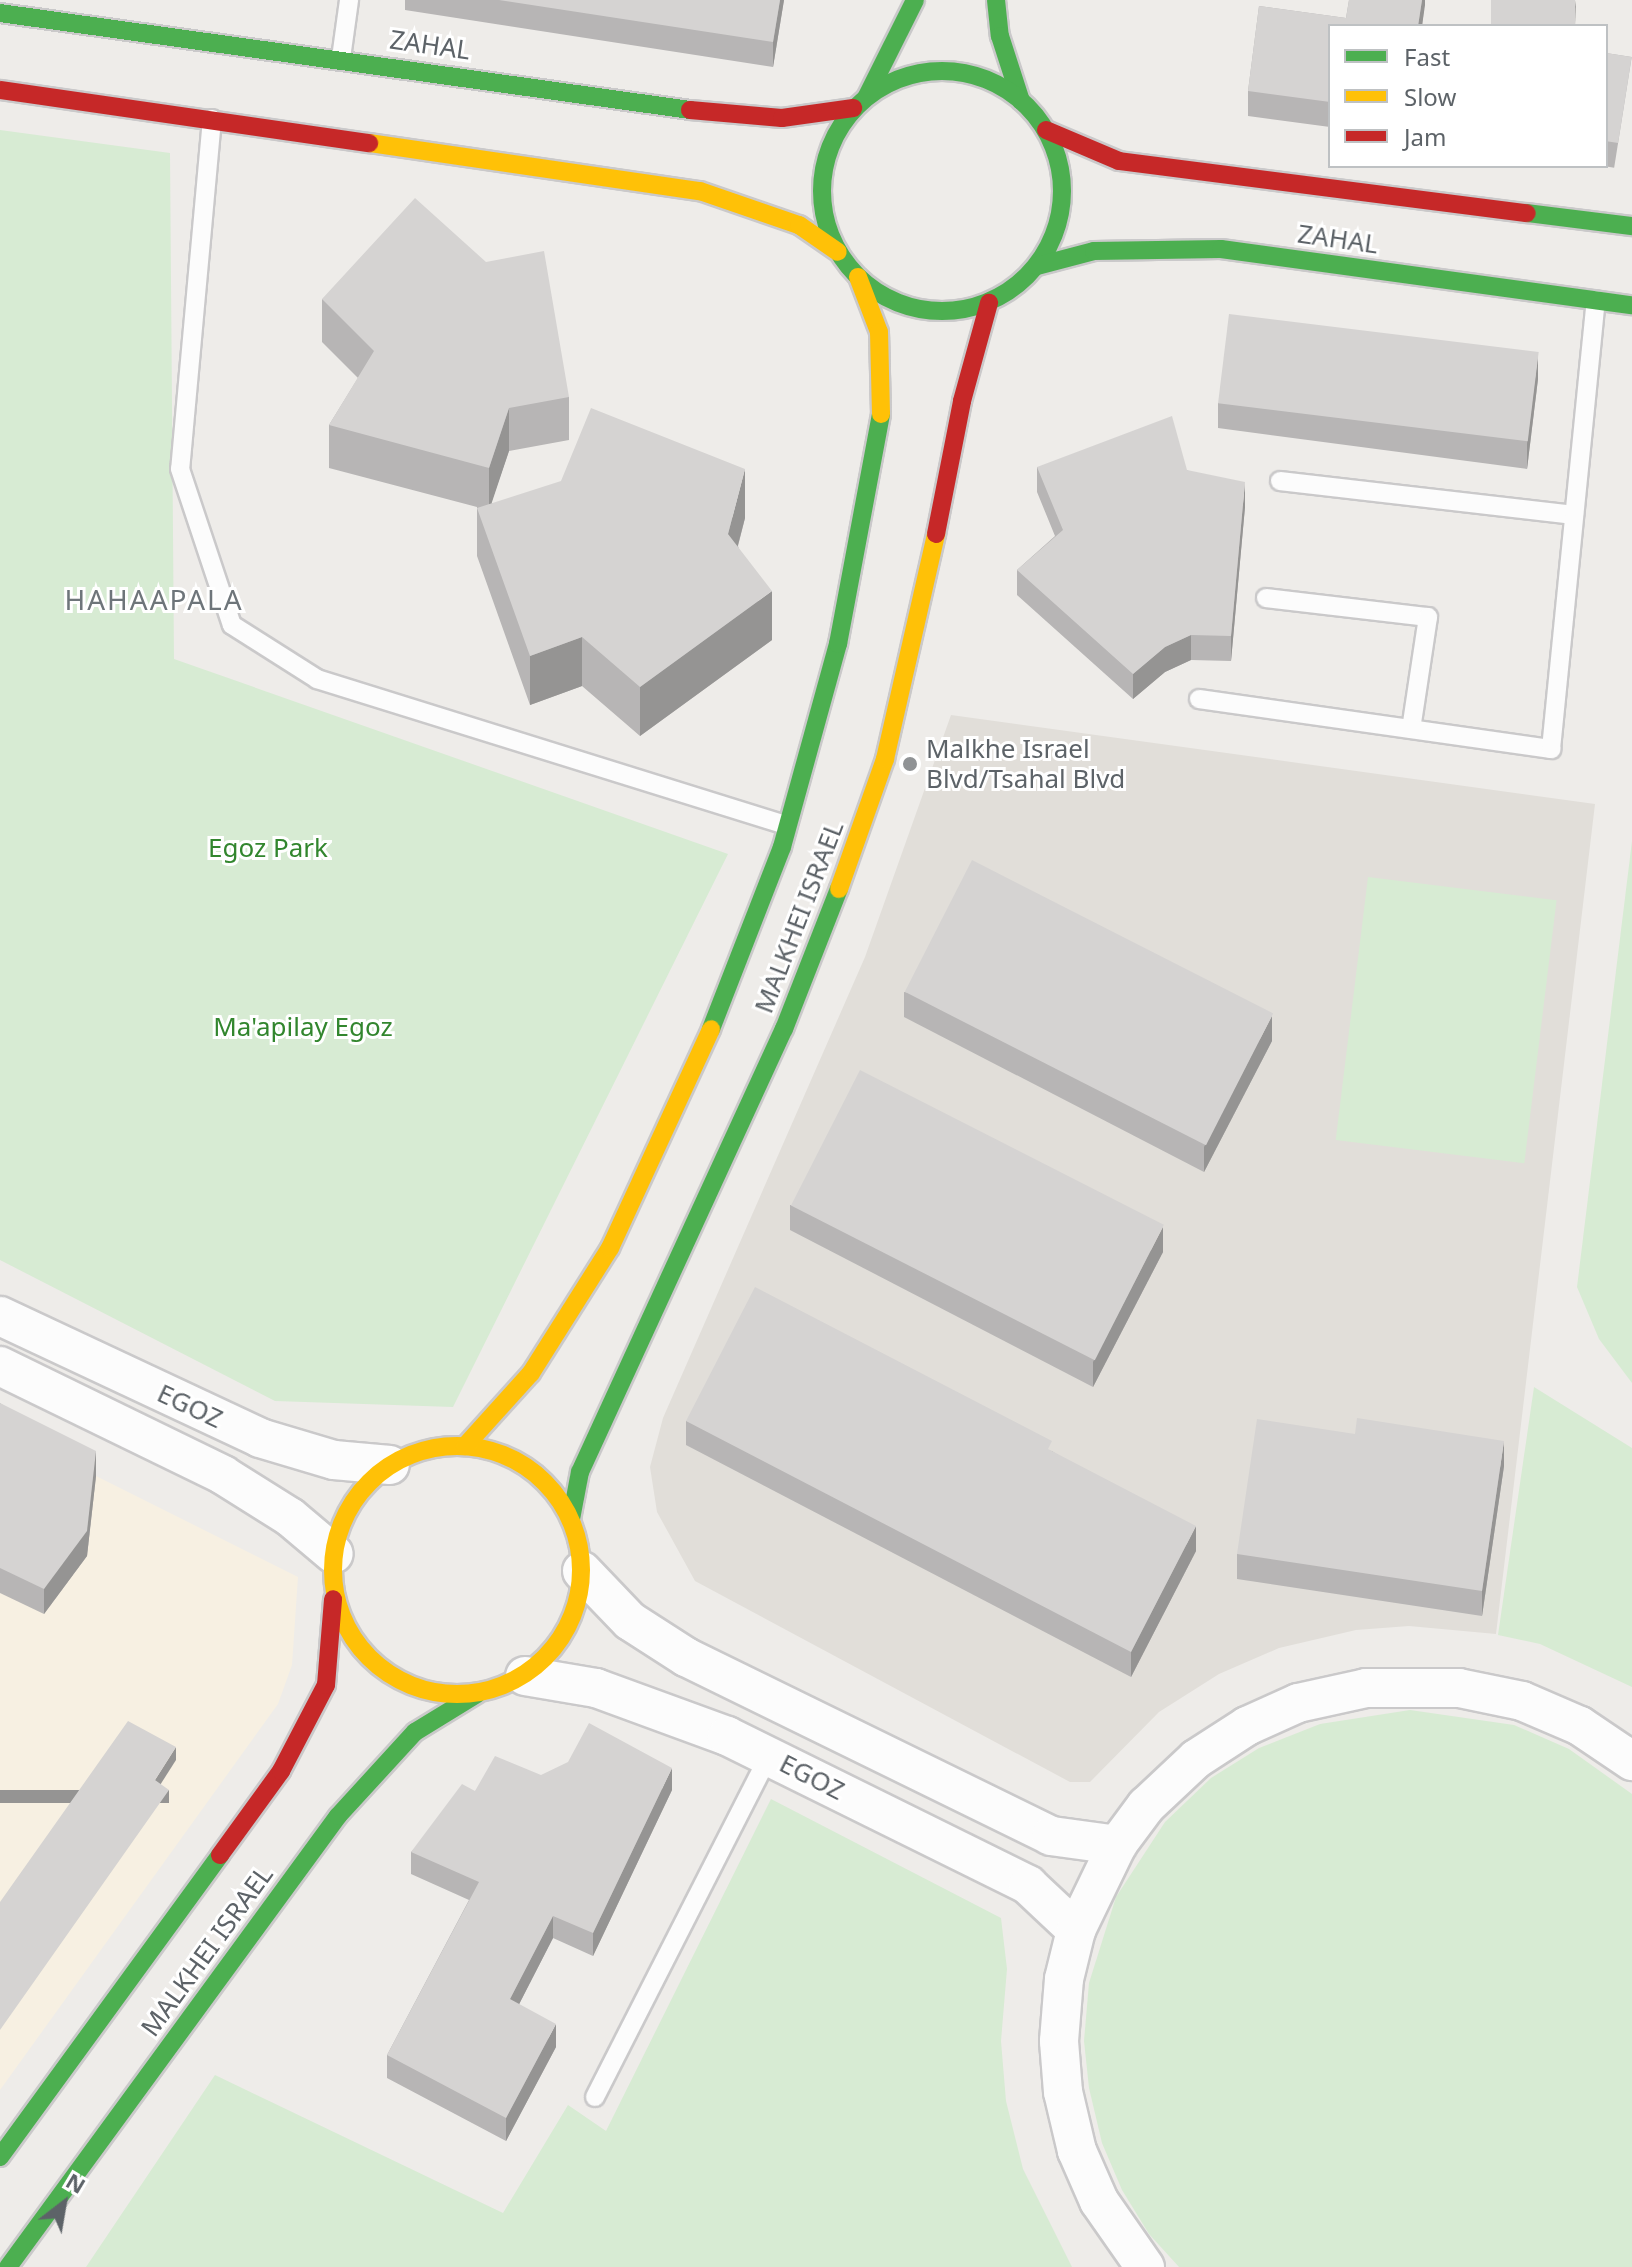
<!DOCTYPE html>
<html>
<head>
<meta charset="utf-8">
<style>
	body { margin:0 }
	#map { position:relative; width:1632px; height:2267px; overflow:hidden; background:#eeece9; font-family:"Noto Sans",sans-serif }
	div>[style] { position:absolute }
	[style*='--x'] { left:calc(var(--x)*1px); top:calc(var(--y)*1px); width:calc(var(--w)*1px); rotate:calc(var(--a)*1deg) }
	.commercial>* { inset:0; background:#f7f0e2 }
	.education>* { inset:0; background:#e1ded9 }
	.green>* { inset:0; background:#d7ebd3; transform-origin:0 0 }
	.roads { filter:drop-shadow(2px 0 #cac9ca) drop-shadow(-2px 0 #cac9ca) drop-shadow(0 2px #cac9ca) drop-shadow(0 -2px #cac9ca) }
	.lane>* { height:18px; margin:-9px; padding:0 9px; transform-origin:9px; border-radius:9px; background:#fcfcfc }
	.street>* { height:38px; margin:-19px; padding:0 19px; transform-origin:19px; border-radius:19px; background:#fcfcfc }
	.fast>* { height:18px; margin:-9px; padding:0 9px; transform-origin:9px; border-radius:9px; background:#4caf50 }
	.fast>.ring { margin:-9px; padding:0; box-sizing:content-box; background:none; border:18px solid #4caf50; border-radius:50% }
	.slow>* { height:18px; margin:-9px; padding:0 9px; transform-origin:9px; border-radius:9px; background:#ffc107 }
	.slow>.ring { margin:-9px; padding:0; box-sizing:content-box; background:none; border:18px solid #ffc107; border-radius:50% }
	.jam>* { height:18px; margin:-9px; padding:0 9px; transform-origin:9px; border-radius:9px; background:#c62828 }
	.wall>* { inset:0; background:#b7b5b5; transform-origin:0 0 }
	.shaded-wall>* { inset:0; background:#959493; transform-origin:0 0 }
	.building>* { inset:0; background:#d5d3d2; transform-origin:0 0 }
	.dots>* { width:22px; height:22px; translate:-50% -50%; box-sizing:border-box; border:4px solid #fff; border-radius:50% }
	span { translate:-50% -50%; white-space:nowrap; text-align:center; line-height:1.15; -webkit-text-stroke:6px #fff; paint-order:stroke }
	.street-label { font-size:26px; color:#5d6368 }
	.poi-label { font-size:26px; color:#5d6368 }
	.left { translate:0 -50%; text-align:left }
	.park-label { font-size:26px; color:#32862e }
	.neighbourhood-label { font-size:28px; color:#6e757a; letter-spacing:2px }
	.legend { position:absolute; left:1328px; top:24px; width:280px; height:144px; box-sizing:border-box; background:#fff; border:2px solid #bec1c3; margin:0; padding:10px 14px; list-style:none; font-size:24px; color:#5d6368 }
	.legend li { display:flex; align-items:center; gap:16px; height:40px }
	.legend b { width:40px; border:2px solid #bec1c3 }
	.north { position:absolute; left:24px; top:2163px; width:80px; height:80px; -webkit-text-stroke:6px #fff; paint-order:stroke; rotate:31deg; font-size:22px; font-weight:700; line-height:32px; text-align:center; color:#5d6368 }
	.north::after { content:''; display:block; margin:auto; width:28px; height:36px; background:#5d6368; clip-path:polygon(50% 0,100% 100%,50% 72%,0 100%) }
</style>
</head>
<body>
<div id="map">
	<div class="commercial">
		<div style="clip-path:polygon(0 1428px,298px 1577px,292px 1665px,278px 1704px,0 2090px)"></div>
	</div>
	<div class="education">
		<div style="clip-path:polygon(951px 715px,1595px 804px,1496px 1634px,1409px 1626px,1356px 1630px,1279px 1648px,1219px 1674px,1159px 1712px,1090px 1782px,1070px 1782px,695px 1581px,657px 1512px,650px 1467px,663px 1418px,865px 957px)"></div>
	</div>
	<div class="green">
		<div style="clip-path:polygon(0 130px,170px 153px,174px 659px,728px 854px,453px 1407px,275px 1401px,0 1260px)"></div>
		<div style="clip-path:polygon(1632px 841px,1632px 1383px,1599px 1339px,1577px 1287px)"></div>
		<div style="left:1368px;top:877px;width:190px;height:265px;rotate:7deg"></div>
		<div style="clip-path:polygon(1534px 1387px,1632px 1448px,1632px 1687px,1540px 1644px,1498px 1635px)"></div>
		<div style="clip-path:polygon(1410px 1710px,1514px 1725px,1569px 1749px,1632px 1794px,1632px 2267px,1179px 2267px,1149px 2234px,1122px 2190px,1102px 2143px,1089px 2088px,1084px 2041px,1089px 1983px,1116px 1897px,1165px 1822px,1211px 1778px,1259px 1748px,1320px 1724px)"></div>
		<div style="clip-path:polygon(771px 1799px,1001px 1918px,1007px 1969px,1001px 2041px,1006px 2101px,1023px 2169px,1072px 2267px,86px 2267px,215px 2075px,503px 2213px,568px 2105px,606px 2131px)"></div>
	</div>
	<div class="roads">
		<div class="lane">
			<div style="--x:341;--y:58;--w:59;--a:-82.1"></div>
			<div style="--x:212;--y:119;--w:351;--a:95.2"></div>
			<div style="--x:180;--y:469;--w:164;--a:71.6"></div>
			<div style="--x:232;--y:625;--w:101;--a:32.4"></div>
			<div style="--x:317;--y:679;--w:492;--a:17.3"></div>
			<div style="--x:1280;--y:481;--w:296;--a:6.6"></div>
			<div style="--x:1266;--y:598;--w:163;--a:6.7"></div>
			<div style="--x:1428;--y:617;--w:113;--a:98.6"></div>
			<div style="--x:1199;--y:699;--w:356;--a:8.1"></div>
			<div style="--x:1551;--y:749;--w:451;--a:-84.3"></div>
			<div style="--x:595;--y:2097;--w:383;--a:-63"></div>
		</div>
		<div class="street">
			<div style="--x:0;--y:1316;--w:287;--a:25.1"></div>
			<div style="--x:260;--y:1438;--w:77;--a:16.6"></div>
			<div style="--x:334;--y:1460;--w:56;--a:5.1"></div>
			<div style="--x:0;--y:1366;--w:248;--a:26"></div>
			<div style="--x:223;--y:1475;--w:79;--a:32.1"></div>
			<div style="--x:290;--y:1517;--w:57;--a:40.1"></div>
			<div style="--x:582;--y:1571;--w:69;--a:46.2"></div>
			<div style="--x:630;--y:1621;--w:67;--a:32.7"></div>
			<div style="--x:686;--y:1657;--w:407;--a:26.1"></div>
			<div style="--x:1051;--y:1836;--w:67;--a:7.8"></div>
			<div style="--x:525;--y:1676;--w:72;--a:9.6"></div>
			<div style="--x:596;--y:1688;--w:140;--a:20.1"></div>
			<div style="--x:727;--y:1736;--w:336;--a:26.3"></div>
			<div style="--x:1028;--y:1885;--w:66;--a:43.2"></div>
			<div style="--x:1145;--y:2267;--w:80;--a:-124.9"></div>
			<div style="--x:1099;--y:2201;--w:55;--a:-113.7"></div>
			<div style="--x:1077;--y:2151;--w:61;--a:-103.3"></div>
			<div style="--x:1063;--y:2092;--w:51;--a:-94.5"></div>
			<div style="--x:1059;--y:2041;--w:62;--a:-85.4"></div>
			<div style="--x:1064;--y:1979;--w:50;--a:-76.2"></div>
			<div style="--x:1076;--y:1930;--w:94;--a:-64.2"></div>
			<div style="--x:1117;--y:1845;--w:49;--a:-53.4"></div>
			<div style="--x:1146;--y:1806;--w:69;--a:-43.2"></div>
			<div style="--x:1196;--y:1759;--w:61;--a:-32.9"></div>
			<div style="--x:1247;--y:1726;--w:56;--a:-24.3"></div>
			<div style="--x:1298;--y:1703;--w:70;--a:-12.4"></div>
			<div style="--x:1366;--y:1688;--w:93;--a:0"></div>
			<div style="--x:1459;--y:1688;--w:64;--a:11.7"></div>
			<div style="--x:1522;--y:1701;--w:63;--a:23.3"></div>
			<div style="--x:1580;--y:1726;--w:63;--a:33.9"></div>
		</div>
		<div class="fast">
			<div style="--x:996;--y:0;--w:36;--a:84"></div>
			<div style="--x:1000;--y:36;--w:68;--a:72.1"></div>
			<div style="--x:0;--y:13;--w:697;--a:8"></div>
			<div class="ring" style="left:822px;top:71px;width:222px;height:222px"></div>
			<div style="--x:867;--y:96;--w:107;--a:-63.4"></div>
			<div style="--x:1527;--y:213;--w:106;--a:7.1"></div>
			<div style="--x:1037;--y:266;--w:59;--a:-14.7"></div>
			<div style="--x:1094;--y:251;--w:127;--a:-0.9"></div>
			<div style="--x:1221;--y:249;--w:415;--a:7.8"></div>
			<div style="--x:711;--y:1029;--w:195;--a:-68.7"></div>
			<div style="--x:782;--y:847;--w:211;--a:-74.6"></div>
			<div style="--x:838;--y:644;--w:234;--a:-79.4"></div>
			<div style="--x:571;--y:1519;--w:48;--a:-79.2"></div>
			<div style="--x:580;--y:1472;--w:488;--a:-65.3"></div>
			<div style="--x:784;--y:1029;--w:150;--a:-68.6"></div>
			<div style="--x:0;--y:2157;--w:374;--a:-53.9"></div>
			<div style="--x:8;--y:2267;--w:559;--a:-53.81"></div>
			<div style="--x:338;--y:1816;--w:114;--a:-47.5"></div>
			<div style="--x:415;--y:1732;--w:73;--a:-31.5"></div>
		</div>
		<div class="slow">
			<div style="--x:369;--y:143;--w:334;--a:8.3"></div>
			<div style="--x:700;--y:191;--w:105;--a:19"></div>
			<div style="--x:799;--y:225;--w:47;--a:34.7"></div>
			<div style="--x:858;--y:277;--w:59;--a:69.1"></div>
			<div style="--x:879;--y:332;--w:82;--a:88.6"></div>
			<div style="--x:839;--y:889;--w:138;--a:-70.5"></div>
			<div style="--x:885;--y:759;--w:231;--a:-77.2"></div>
			<div class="ring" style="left:333px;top:1446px;width:230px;height:230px"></div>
			<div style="--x:465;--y:1446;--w:98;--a:-47.9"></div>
			<div style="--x:531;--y:1373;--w:148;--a:-57.7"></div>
			<div style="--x:610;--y:1248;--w:241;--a:-65.2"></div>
		</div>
		<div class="jam">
			<div style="--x:0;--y:90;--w:373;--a:8.2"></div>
			<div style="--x:690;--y:110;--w:92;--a:5"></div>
			<div style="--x:782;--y:118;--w:72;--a:-8"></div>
			<div style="--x:1046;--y:130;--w:79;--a:23"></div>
			<div style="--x:1119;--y:161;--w:411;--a:7.3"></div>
			<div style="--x:936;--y:534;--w:136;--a:-78.9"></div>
			<div style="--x:962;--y:401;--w:102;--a:-74.6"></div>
			<div style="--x:220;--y:1855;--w:104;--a:-54"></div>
			<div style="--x:281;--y:1771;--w:97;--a:-62.4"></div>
			<div style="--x:326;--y:1685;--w:86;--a:-85.3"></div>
		</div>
	</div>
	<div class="wall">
		<div style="clip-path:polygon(405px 0,784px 0,773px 67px,405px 10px)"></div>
		<div style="clip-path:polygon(1349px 0,1425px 0,1422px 26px,1330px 26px,1330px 127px,1248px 116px,1248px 91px,1259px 6px,1346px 18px)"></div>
		<div style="left:1606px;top:53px;width:26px;height:112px;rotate:9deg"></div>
		<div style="clip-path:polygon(322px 299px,569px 397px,569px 440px,509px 451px,491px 503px,745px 518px,738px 546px,772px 640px,640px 736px,582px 686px,530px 705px,477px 556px,477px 507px,329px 468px,329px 425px,358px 378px,322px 342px)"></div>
		<div style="clip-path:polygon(1538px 379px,1527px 469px,1218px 428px,1218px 403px)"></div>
		<div style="clip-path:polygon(1037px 467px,1187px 470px,1245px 507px,1231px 661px,1191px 660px,1165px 672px,1133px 699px,1017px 595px,1017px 570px,1055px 536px,1037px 492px)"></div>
		<div style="clip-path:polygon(904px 992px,1272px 1041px,1204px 1172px,904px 1017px)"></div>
		<div style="clip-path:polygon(790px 1205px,1163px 1252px,1093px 1387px,790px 1230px)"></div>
		<div style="clip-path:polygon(0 1403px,96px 1476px,87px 1556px,44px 1614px,0 1593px)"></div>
		<div style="clip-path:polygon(686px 1421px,1052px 1451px,1196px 1551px,1131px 1677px,686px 1445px)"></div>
		<div style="clip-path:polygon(1504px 1466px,1482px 1616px,1237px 1579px,1237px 1554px)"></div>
		<div style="clip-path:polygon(541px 1775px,672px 1790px,593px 1956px,553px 1938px,519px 2004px,556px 2047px,506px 2141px,387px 2078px,387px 2055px,469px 1900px,411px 1874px,411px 1852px,475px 1791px)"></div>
	</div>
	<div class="shaded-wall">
		<div style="clip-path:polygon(780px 0,784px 0,773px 67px,773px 42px)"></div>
		<div style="clip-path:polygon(1422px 0,1425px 0,1425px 5px,1422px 26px,1418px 26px)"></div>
		<div style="clip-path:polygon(1576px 0,1575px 26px,1572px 26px)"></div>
		<div style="clip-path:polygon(1538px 354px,1538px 379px,1527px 469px,1527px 444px)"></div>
		<div style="clip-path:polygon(509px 408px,509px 451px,489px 511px,489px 468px)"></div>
		<div style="clip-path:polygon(745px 469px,745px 518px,728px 583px,728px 534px)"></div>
		<div style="clip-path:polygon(1245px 482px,1245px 507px,1231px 661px,1231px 636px)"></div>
		<div style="clip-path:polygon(772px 591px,772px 640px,640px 736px,640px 687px)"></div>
		<div style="clip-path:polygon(1191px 635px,1191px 660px,1165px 672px,1133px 699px,1133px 674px,1165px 647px)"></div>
		<div style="clip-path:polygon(582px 637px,582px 686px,530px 705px,530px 656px)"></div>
		<div style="clip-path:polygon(1272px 1016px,1272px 1041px,1204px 1172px,1204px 1147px)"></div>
		<div style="clip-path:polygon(1163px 1227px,1163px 1252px,1093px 1387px,1093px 1362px)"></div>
		<div style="clip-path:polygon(1504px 1441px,1504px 1466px,1482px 1616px,1482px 1591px)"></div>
		<div style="clip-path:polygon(96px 1451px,96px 1476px,87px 1556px,44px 1614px,44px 1589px)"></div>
		<div style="clip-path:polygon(1196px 1526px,1196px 1551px,1131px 1677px,1131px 1652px)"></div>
		<div style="clip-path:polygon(176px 1747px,176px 1760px,155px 1793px,155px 1780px)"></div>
		<div style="clip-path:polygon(672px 1768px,672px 1790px,593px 1956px,593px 1933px)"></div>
		<div style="left:169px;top:1790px;width:13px;height:294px;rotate:90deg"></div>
		<div style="clip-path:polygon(553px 1916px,553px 1938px,510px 2022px,510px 1999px)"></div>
		<div style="clip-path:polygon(556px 2024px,556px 2047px,506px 2141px,506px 2118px)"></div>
	</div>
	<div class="building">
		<div style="clip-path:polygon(499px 0,780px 0,773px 42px)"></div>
		<div style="clip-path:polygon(1349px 0,1422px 0,1418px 26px,1330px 26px,1330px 102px,1248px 91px,1259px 6px,1346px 18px)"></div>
		<div style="left:1491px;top:0;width:84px;height:26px"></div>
		<div style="left:1606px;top:53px;width:26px;height:87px;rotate:9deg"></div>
		<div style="clip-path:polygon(415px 198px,486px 262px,544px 251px,569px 397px,509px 408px,489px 468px,329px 425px,374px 351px,322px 299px)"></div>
		<div style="left:1229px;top:314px;width:312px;height:90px;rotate:7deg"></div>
		<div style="clip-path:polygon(591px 408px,745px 469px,728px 534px,772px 591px,640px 687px,582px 637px,530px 656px,477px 508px,561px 481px)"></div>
		<div style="clip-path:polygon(1172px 416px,1187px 470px,1245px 482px,1231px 636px,1191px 635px,1165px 647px,1133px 674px,1017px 570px,1063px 530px,1037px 467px)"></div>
		<div style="left:972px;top:860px;width:338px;height:148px;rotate:27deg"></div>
		<div style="left:860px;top:1070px;width:341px;height:152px;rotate:27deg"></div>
		<div style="clip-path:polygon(755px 1287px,1052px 1441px,1048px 1449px,1196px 1526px,1131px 1652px,686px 1421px)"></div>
		<div style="clip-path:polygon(0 1403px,96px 1451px,87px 1531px,44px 1589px,0 1568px)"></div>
		<div style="clip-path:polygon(1357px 1418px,1504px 1441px,1482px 1591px,1237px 1554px,1257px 1419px,1355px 1434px)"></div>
		<div style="clip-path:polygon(128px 1721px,176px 1747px,155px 1780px,169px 1790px,0 2030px,0 1902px)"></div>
		<div style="clip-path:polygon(589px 1723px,672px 1768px,593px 1933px,553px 1916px,510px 1999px,556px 2024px,506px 2118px,387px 2055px,479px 1882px,411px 1852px,462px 1784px,475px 1791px,495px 1756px,541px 1775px,568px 1762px)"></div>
	</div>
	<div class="dots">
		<div style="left:910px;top:764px;background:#909395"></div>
	</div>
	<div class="street-label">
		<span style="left:430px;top:45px;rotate:8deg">ZAHAL</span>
		<span style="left:1338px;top:239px;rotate:8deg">ZAHAL</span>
		<span style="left:799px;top:917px;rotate:-69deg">MALKHEI ISRAEL</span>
		<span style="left:190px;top:1406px;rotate:25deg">EGOZ</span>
		<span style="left:812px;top:1777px;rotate:27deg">EGOZ</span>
		<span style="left:207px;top:1951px;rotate:-54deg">MALKHEI ISRAEL</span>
	</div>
	<div class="poi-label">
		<span class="left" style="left:926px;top:764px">Malkhe Israel<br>Blvd/Tsahal Blvd</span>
	</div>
	<div class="park-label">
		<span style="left:268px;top:848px">Egoz Park</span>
		<span style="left:303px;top:1027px">Ma'apilay Egoz</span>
	</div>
	<div class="neighbourhood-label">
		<span style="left:154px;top:599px">HAHAAPALA</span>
	</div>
	<ul class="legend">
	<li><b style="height:10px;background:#4caf50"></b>Fast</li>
	<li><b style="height:10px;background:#ffc107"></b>Slow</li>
	<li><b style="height:10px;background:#c62828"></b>Jam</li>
	</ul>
	<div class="north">N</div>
</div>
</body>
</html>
